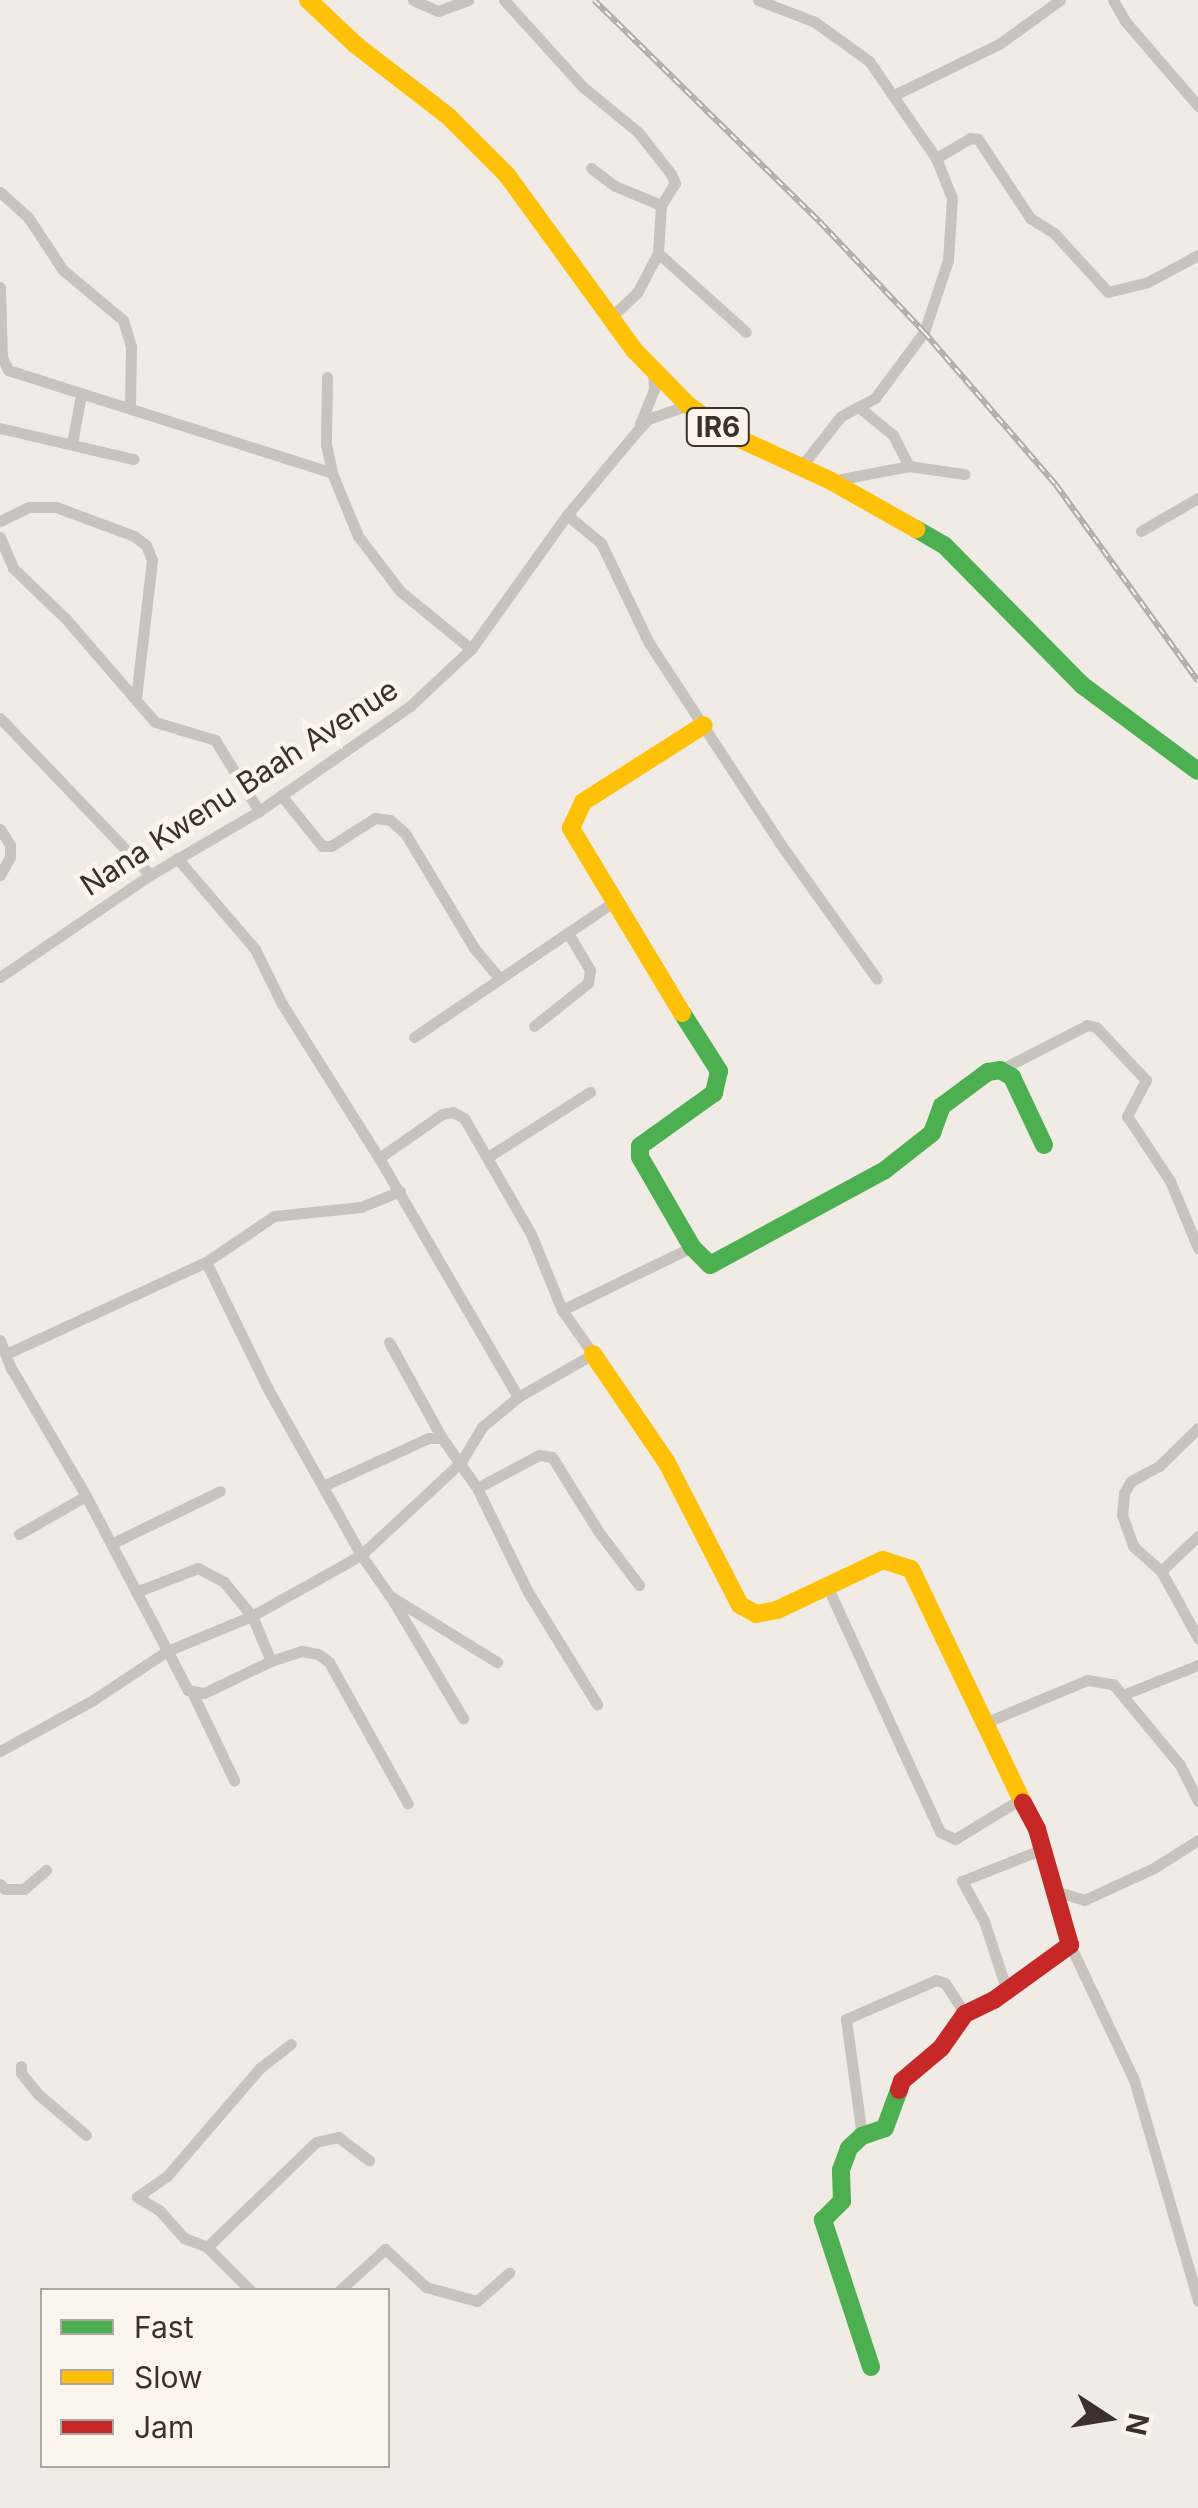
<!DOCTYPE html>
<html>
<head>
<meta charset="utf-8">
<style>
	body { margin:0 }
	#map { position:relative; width:1198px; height:2508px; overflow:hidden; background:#f0ebe5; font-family:Inter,sans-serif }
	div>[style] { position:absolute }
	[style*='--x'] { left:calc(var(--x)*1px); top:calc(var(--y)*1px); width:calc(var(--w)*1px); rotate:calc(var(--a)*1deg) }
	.street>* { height:11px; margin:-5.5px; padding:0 5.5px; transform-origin:5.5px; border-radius:5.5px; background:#c9c3be }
	.fast>* { height:18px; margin:-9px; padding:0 9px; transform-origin:9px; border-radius:9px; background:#4caf50 }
	.slow>* { height:18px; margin:-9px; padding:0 9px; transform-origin:9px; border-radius:9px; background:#ffc107 }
	.jam>* { height:18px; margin:-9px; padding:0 9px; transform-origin:9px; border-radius:9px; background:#c62828 }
	.rail>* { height:6px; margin-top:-3px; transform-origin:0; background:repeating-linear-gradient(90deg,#fbf5ee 0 8px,#b1aca8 0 16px); box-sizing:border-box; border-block:2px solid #b1aca8 }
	span { translate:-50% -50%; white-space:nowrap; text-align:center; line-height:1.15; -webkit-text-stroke:9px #fbf5ee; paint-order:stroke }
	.shield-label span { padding:2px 8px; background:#fbf5ee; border:2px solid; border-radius:8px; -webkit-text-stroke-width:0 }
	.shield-label { font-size:28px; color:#3b302b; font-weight:700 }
	.street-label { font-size:30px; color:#3b302b }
	.legend { position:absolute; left:40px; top:2288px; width:350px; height:180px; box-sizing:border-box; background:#fbf5ee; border:2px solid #aea6a0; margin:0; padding:12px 18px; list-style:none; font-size:30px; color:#3b302b }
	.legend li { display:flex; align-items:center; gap:20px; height:50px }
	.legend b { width:50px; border:2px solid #aea6a0 }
	.north { position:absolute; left:1058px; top:2368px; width:100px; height:100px; -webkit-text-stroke:8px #fbf5ee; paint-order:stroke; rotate:102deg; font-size:28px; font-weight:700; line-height:40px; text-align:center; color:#3b302b }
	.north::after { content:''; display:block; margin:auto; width:35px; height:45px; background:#3b302b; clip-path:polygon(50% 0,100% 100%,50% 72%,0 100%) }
</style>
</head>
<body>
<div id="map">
	<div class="street">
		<div style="--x:413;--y:0;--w:27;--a:24"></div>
		<div style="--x:438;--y:11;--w:32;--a:-20"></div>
		<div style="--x:504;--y:0;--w:118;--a:47.8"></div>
		<div style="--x:583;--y:87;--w:71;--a:39.3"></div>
		<div style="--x:638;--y:132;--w:53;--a:51.8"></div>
		<div style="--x:671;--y:174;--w:10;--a:66"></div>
		<div style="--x:675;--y:183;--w:26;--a:122"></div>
		<div style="--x:758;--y:0;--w:61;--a:21.1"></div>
		<div style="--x:815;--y:22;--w:67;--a:35.8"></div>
		<div style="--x:869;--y:61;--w:118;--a:55.4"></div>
		<div style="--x:936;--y:158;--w:43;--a:68.2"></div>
		<div style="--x:952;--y:198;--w:62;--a:93.7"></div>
		<div style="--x:948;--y:260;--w:76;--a:108.4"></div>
		<div style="--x:924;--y:332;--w:82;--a:126.6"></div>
		<div style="--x:875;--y:398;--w:38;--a:152"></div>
		<div style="--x:841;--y:416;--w:66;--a:128.3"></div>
		<div style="--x:1113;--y:0;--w:24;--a:60"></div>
		<div style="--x:1125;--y:21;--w:112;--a:49.3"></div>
		<div style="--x:894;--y:95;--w:117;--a:-25.9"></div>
		<div style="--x:999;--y:44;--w:75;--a:-35.8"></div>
		<div style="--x:936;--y:158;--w:39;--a:-30"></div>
		<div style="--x:970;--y:138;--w:8;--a:7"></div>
		<div style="--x:978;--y:139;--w:95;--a:56.6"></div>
		<div style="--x:1030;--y:218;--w:28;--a:32"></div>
		<div style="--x:1054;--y:233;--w:80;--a:47.5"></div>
		<div style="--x:1108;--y:292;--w:41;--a:-14"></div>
		<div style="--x:1148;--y:282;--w:57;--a:-28.4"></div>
		<div style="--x:591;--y:168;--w:30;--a:37"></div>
		<div style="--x:615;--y:186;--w:50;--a:22.4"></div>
		<div style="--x:661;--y:205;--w:48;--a:93.6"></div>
		<div style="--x:0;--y:192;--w:38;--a:42"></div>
		<div style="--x:28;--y:217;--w:64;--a:56.6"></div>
		<div style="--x:63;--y:270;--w:78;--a:39.8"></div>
		<div style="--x:123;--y:320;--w:28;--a:73"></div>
		<div style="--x:131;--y:347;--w:60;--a:91"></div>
		<div style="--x:0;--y:287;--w:70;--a:88.4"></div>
		<div style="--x:2;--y:357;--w:14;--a:65"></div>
		<div style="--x:8;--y:370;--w:340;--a:17.6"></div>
		<div style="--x:611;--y:317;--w:35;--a:-43"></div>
		<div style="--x:637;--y:293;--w:45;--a:-62.3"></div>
		<div style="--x:658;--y:253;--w:118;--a:41.9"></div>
		<div style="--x:327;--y:377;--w:67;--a:90.9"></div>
		<div style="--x:326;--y:444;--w:30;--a:78"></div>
		<div style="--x:332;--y:473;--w:68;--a:67.6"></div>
		<div style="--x:358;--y:536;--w:69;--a:52.6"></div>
		<div style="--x:400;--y:591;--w:92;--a:39.2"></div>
		<div style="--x:860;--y:408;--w:43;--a:39.3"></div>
		<div style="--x:893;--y:435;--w:35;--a:63"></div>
		<div style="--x:909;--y:466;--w:56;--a:8.3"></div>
		<div style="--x:640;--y:424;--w:38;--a:-68"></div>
		<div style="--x:654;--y:389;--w:18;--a:-93"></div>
		<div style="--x:0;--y:428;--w:137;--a:13.1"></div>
		<div style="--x:72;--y:443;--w:49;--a:-79.4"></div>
		<div style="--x:831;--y:481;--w:79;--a:-10.9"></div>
		<div style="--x:567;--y:515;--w:44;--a:39.5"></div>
		<div style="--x:601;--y:543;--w:111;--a:64.4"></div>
		<div style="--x:649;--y:643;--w:238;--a:56.8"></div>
		<div style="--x:779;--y:842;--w:168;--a:54.4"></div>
		<div style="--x:0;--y:521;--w:32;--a:-26"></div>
		<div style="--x:29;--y:507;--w:27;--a:0"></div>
		<div style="--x:56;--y:507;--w:83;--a:20.4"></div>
		<div style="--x:134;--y:536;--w:15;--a:37"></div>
		<div style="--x:146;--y:545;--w:16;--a:68"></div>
		<div style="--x:152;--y:560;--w:139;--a:96.6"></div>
		<div style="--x:1141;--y:531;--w:66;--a:-30.1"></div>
		<div style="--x:0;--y:537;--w:34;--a:67"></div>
		<div style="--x:13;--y:568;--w:74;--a:43.9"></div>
		<div style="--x:66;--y:619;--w:136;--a:49.2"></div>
		<div style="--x:155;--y:722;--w:63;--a:16.7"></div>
		<div style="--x:215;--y:740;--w:84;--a:58.2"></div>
		<div style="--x:0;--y:718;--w:217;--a:46.3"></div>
		<div style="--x:281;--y:795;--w:65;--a:51.2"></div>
		<div style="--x:322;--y:846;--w:9;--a:0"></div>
		<div style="--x:331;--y:846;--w:52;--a:-32.5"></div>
		<div style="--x:375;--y:818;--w:15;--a:8"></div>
		<div style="--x:390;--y:820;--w:20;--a:41"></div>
		<div style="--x:405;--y:833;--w:134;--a:59"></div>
		<div style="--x:474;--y:948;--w:40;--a:50"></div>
		<div style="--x:0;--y:829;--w:19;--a:58"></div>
		<div style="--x:10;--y:845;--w:12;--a:90"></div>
		<div style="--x:10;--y:857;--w:21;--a:119"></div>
		<div style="--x:177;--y:858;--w:120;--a:49.4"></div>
		<div style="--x:255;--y:949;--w:61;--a:63.9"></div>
		<div style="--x:282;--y:1004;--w:182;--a:57.8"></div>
		<div style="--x:379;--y:1158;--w:77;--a:-34.9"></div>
		<div style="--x:442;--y:1114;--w:11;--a:-10"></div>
		<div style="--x:453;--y:1112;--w:13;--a:29"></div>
		<div style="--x:464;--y:1118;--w:134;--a:60"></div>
		<div style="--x:531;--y:1234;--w:82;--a:67.8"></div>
		<div style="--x:0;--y:977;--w:181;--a:-34.2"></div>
		<div style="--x:150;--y:875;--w:126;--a:-30.4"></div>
		<div style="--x:259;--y:811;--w:184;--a:-34.8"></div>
		<div style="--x:410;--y:706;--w:83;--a:-43.1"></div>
		<div style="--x:471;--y:649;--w:165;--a:-54.4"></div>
		<div style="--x:567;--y:515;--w:109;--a:-50.2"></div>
		<div style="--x:637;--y:431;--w:16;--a:-47"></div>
		<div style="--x:648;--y:419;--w:42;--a:-19.3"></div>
		<div style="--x:534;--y:1026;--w:69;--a:-38.5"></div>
		<div style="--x:588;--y:983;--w:13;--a:-81"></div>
		<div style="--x:590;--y:970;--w:43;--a:-120.7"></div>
		<div style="--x:414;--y:1037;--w:239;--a:-34.1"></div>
		<div style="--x:1000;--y:1070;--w:98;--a:-27.3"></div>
		<div style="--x:1087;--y:1025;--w:9;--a:13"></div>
		<div style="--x:1096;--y:1027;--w:73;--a:46.7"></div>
		<div style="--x:1146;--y:1080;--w:41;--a:117.8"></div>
		<div style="--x:1127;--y:1116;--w:78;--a:56.5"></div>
		<div style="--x:1170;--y:1181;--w:73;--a:67.3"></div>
		<div style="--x:488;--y:1157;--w:121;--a:-32.5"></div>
		<div style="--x:379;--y:1158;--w:276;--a:59.8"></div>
		<div style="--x:518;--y:1397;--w:86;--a:-29.8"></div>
		<div style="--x:593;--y:1354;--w:54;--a:-125.2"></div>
		<div style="--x:562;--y:1310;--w:144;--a:-25.9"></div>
		<div style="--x:206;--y:1262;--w:141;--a:64"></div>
		<div style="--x:268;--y:1389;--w:190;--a:60.7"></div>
		<div style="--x:361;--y:1555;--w:50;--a:54.7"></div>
		<div style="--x:390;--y:1596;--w:126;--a:31.7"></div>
		<div style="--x:0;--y:1340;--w:30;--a:69"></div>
		<div style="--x:11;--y:1368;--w:148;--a:59.6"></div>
		<div style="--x:389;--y:1342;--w:110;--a:61.1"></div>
		<div style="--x:6;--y:1354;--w:220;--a:-24.7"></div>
		<div style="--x:206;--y:1262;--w:82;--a:-34.1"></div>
		<div style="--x:274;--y:1216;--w:87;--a:-5.9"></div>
		<div style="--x:361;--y:1207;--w:42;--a:-22.3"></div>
		<div style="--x:1198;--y:1428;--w:54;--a:135.7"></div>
		<div style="--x:1159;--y:1466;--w:32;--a:152"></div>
		<div style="--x:1131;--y:1481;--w:14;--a:120"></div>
		<div style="--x:1124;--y:1493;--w:22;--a:95"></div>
		<div style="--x:1122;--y:1515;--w:33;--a:70"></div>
		<div style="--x:1133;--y:1546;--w:38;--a:42"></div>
		<div style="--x:1161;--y:1571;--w:77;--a:61.1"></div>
		<div style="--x:323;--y:1486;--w:116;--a:-24.4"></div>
		<div style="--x:429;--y:1438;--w:13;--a:0"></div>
		<div style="--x:442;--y:1438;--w:61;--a:55"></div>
		<div style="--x:477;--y:1488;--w:116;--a:63.9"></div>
		<div style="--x:528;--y:1592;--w:132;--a:58.4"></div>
		<div style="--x:477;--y:1488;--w:70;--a:-28"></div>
		<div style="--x:539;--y:1455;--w:13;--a:9"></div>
		<div style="--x:552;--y:1457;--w:87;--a:58.1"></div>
		<div style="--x:598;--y:1531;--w:68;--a:52.8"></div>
		<div style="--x:19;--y:1534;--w:77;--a:-29.6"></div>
		<div style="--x:86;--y:1496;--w:219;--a:62.3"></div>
		<div style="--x:188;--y:1690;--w:16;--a:11"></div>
		<div style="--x:204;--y:1693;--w:74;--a:-25.5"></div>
		<div style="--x:111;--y:1544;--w:121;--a:-25.9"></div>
		<div style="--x:1161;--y:1571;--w:51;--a:-43.4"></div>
		<div style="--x:827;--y:1586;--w:271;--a:65.3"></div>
		<div style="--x:940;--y:1832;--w:17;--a:25"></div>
		<div style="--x:955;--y:1839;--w:77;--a:-31.2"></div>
		<div style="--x:136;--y:1592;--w:66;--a:-21.2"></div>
		<div style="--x:198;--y:1568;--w:30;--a:28"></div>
		<div style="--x:224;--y:1582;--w:44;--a:50.5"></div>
		<div style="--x:252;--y:1616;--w:49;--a:67.1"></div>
		<div style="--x:271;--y:1661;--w:33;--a:-18"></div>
		<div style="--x:302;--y:1651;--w:16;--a:11"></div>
		<div style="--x:318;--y:1654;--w:14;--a:36"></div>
		<div style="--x:329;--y:1662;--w:162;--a:60.9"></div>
		<div style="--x:392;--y:1599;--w:139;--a:59.2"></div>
		<div style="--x:192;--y:1692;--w:98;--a:64.5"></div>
		<div style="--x:1125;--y:1694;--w:79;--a:-21.7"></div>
		<div style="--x:982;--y:1724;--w:114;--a:-22.7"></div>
		<div style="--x:1087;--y:1680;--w:26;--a:9"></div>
		<div style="--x:1113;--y:1684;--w:105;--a:50.4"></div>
		<div style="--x:1180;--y:1765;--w:40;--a:63.4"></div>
		<div style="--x:0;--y:1751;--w:106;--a:-28.7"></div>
		<div style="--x:93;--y:1700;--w:89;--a:-33.5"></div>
		<div style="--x:167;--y:1651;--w:92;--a:-22.4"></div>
		<div style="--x:252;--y:1616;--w:125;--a:-29.2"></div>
		<div style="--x:361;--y:1555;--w:137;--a:-42.9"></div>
		<div style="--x:461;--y:1462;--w:41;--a:-59"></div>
		<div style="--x:482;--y:1427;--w:47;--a:-39.8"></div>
		<div style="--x:0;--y:1884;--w:7;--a:45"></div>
		<div style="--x:5;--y:1889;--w:19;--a:0"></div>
		<div style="--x:24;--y:1889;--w:29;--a:-41"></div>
		<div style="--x:1052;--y:1890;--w:34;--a:17"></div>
		<div style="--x:1084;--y:1900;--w:77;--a:-24.6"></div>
		<div style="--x:1154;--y:1868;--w:52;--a:-32.5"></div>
		<div style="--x:1070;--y:1945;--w:149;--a:64.6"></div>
		<div style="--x:1134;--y:2080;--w:230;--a:73.8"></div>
		<div style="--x:1007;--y:1991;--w:74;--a:-108.2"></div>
		<div style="--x:984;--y:1921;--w:46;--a:-118.8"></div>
		<div style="--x:962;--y:1881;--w:87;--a:-21.6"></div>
		<div style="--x:21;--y:2066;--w:7;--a:90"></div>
		<div style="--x:21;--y:2073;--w:27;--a:51"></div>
		<div style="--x:38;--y:2094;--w:63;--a:40.5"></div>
		<div style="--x:862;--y:2136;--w:118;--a:-97.8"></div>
		<div style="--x:846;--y:2019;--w:98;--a:-23.4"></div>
		<div style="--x:936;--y:1980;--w:9;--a:18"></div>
		<div style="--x:945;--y:1983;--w:37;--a:57"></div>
		<div style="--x:137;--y:2197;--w:37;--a:-35"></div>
		<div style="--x:167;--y:2176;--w:143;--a:-49.3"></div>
		<div style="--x:260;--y:2068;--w:39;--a:-38"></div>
		<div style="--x:137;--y:2197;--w:26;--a:31"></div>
		<div style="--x:159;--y:2210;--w:38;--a:48"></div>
		<div style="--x:184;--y:2238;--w:25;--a:21"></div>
		<div style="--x:207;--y:2247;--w:61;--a:45"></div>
		<div style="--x:207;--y:2247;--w:151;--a:-43.9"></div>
		<div style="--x:316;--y:2142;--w:23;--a:-13"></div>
		<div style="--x:338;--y:2137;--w:39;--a:37"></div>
		<div style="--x:340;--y:2290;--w:61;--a:-42.3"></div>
		<div style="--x:385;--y:2249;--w:56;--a:42.8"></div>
		<div style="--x:426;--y:2287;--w:53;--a:15.4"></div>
		<div style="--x:477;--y:2301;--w:43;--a:-41.2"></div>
	</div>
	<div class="fast">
		<div style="--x:916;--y:529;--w:32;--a:30"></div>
		<div style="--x:944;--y:545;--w:197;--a:45.4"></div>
		<div style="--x:1082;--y:685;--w:144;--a:36.6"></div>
		<div style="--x:682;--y:1013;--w:69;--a:57.5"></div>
		<div style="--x:719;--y:1071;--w:23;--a:103"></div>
		<div style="--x:714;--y:1093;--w:91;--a:144.4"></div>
		<div style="--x:640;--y:1146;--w:11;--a:90"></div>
		<div style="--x:640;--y:1157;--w:104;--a:60"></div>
		<div style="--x:692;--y:1247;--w:25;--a:45"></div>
		<div style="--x:710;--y:1265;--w:199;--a:-28.5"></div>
		<div style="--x:885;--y:1170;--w:60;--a:-38.2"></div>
		<div style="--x:932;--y:1133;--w:29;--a:-70"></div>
		<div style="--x:942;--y:1106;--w:57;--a:-36.5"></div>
		<div style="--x:988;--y:1072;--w:12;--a:-9"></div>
		<div style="--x:1000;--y:1070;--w:14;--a:30"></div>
		<div style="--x:1012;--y:1077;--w:75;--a:64.8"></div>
		<div style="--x:871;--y:2367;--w:155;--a:-108.1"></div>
		<div style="--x:823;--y:2220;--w:27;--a:-45"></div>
		<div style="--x:842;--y:2201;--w:31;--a:-92"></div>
		<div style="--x:841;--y:2170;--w:23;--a:-70"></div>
		<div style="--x:849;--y:2148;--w:18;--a:-43"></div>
		<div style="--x:862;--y:2136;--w:24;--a:-19"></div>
		<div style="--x:885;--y:2128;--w:40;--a:-69.8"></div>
	</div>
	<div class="slow">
		<div style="--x:308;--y:0;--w:66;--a:43.2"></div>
		<div style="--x:356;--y:45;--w:118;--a:37.7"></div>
		<div style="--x:449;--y:117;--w:82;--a:45"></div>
		<div style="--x:507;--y:175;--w:218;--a:54"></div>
		<div style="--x:635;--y:351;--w:76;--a:45.5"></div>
		<div style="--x:688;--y:405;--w:50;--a:35.3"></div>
		<div style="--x:729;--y:434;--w:112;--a:24.7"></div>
		<div style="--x:831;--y:481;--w:98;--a:29.5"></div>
		<div style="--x:682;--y:1013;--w:216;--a:-121"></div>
		<div style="--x:571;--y:828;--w:29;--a:-65"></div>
		<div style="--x:583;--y:802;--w:143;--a:-32.5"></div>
		<div style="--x:593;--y:1354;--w:132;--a:55.8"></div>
		<div style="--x:667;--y:1463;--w:160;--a:62.8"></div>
		<div style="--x:740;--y:1605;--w:18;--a:29"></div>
		<div style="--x:756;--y:1614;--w:21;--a:-11"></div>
		<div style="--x:777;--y:1610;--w:117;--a:-25.3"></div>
		<div style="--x:883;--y:1560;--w:29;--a:18"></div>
		<div style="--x:911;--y:1569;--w:259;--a:64.4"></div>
	</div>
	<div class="jam">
		<div style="--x:899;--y:2090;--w:9;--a:-72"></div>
		<div style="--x:902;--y:2081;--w:51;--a:-40.2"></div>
		<div style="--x:941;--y:2048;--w:42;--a:-54.8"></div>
		<div style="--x:965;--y:2014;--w:32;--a:-26"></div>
		<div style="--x:994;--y:2000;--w:94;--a:-35.9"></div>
		<div style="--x:1070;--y:1945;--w:121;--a:-105.9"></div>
		<div style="--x:1037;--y:1829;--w:30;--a:-118"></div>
	</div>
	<div class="rail">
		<div style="--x:594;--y:0;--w:317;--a:44.5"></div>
		<div style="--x:820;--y:222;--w:151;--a:46.6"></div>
		<div style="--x:924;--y:332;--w:202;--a:49.2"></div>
		<div style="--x:1056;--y:485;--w:242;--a:54.1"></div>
	</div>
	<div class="shield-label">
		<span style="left:718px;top:427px">IR6</span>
	</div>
	<div class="street-label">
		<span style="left:239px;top:787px;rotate:-33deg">Nana Kwenu Baah Avenue</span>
	</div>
	<ul class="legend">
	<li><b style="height:12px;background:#4caf50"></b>Fast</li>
	<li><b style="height:12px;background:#ffc107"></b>Slow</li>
	<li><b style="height:12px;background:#c62828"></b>Jam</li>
	</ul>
	<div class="north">N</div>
</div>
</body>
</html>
